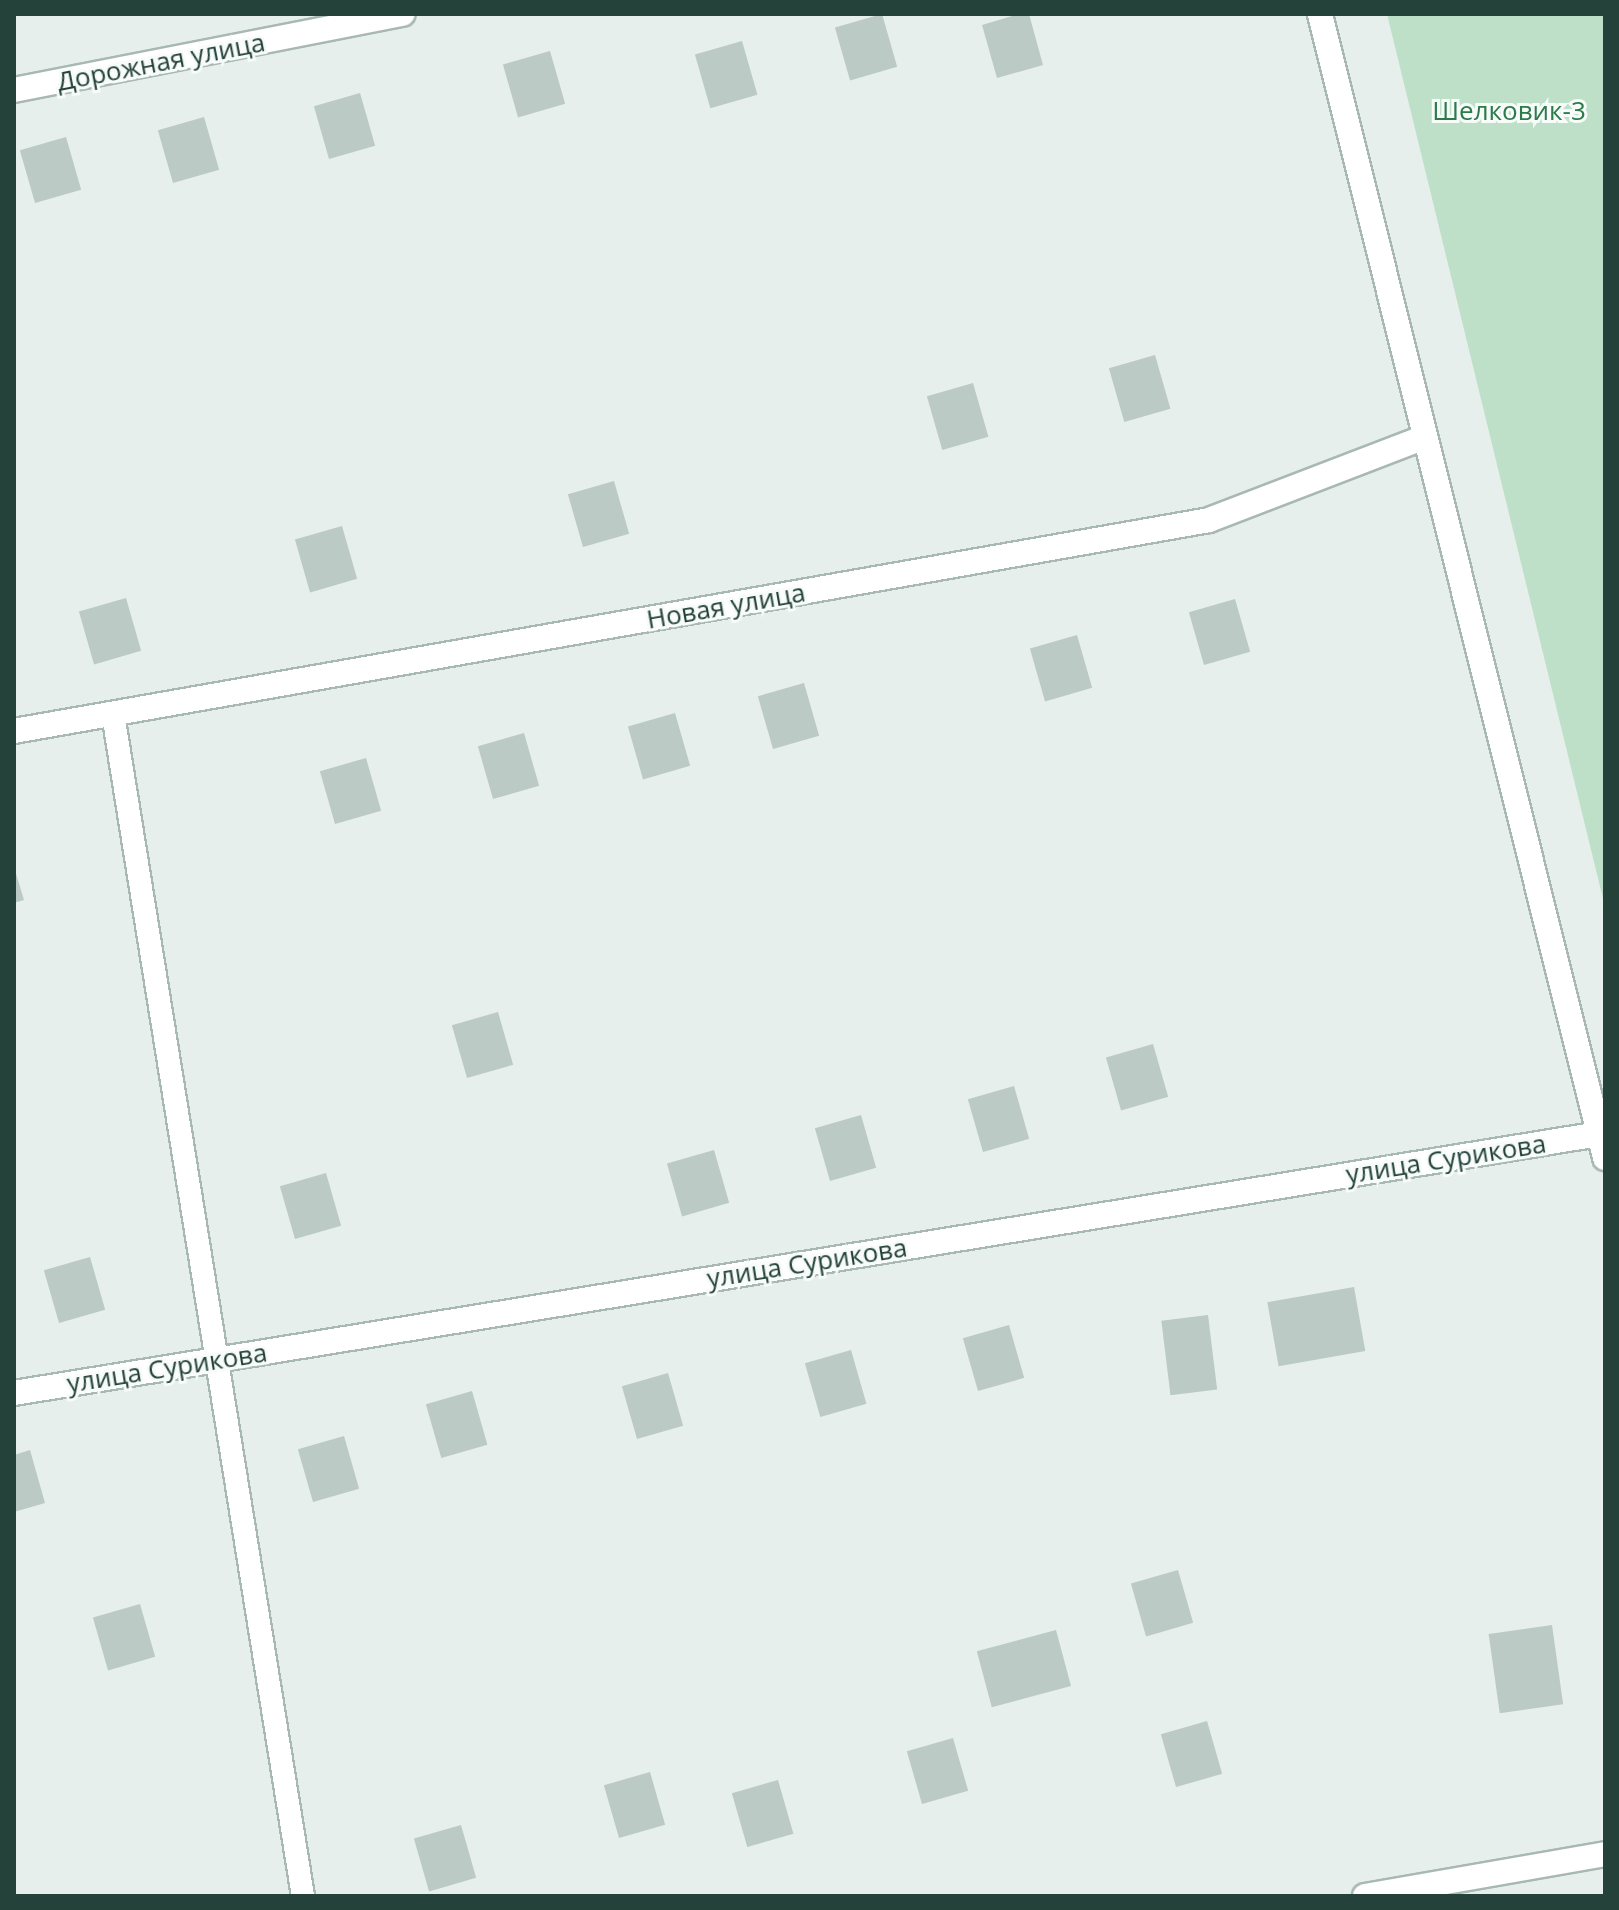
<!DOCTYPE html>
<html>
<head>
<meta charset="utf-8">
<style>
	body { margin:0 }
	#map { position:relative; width:1619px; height:1910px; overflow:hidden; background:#e6efeb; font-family:"Open Sans",sans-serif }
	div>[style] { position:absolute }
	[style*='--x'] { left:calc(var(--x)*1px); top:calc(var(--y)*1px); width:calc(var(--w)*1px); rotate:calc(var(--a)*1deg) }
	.green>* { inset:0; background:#bfe0c8 }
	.building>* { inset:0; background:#bbcac4; transform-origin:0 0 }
	.roads { filter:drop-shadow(2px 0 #a8b8b2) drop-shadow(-2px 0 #a8b8b2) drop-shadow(0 2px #a8b8b2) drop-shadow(0 -2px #a8b8b2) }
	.lane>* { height:22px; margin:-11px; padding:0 11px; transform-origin:11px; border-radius:11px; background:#fff }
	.street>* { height:24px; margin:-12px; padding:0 12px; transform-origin:12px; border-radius:12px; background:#fff }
	.secondary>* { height:24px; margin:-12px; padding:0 12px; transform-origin:12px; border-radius:12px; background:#fff }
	span { translate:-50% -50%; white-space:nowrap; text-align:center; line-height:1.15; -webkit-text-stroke:6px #f7fbf9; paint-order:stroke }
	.street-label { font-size:26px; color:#24423a }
	.park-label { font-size:26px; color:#2d7a4b }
	.frame { position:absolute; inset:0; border:16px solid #24423a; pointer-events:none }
</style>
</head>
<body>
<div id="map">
	<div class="green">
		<div style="clip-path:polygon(1387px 14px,1605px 14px,1605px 907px)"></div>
	</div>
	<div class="building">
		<div style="left:882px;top:14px;width:55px;height:49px;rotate:74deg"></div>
		<div style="clip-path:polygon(1019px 14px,1029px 14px,1043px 65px,997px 78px,982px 25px)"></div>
		<div style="left:742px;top:41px;width:56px;height:49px;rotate:74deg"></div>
		<div style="left:550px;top:51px;width:55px;height:49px;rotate:74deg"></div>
		<div style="left:360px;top:93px;width:55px;height:48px;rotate:74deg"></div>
		<div style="left:204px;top:117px;width:55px;height:48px;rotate:74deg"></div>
		<div style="left:66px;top:137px;width:55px;height:48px;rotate:74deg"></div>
		<div style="left:1155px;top:355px;width:56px;height:48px;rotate:74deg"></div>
		<div style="left:973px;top:383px;width:56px;height:48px;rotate:74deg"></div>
		<div style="left:614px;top:481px;width:55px;height:48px;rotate:74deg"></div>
		<div style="left:342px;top:526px;width:55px;height:49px;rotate:74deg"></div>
		<div style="left:126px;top:598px;width:55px;height:49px;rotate:74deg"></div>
		<div style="left:1235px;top:599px;width:55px;height:48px;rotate:74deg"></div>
		<div style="left:1077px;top:635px;width:55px;height:49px;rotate:74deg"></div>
		<div style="left:804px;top:683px;width:55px;height:48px;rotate:74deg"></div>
		<div style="left:675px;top:713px;width:55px;height:49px;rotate:74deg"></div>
		<div style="left:524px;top:733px;width:55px;height:48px;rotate:74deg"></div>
		<div style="left:366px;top:758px;width:55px;height:48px;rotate:74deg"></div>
		<div style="clip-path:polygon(14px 867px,24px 900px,14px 903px)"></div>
		<div style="left:498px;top:1012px;width:55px;height:48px;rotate:74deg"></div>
		<div style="left:1153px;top:1044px;width:55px;height:49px;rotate:74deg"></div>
		<div style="left:1014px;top:1086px;width:55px;height:48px;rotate:74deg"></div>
		<div style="left:861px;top:1115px;width:55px;height:48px;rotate:74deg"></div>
		<div style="left:714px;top:1150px;width:55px;height:49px;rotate:74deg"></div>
		<div style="left:326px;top:1173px;width:55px;height:48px;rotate:74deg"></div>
		<div style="left:90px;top:1257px;width:55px;height:48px;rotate:74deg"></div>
		<div style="left:1354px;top:1287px;width:65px;height:88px;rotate:80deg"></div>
		<div style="left:1208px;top:1315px;width:75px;height:47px;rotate:83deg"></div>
		<div style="left:1009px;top:1325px;width:55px;height:48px;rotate:74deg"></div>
		<div style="left:851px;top:1350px;width:56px;height:48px;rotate:74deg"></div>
		<div style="left:668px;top:1373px;width:55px;height:48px;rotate:74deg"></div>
		<div style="left:472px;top:1391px;width:56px;height:48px;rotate:74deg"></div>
		<div style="left:344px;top:1436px;width:55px;height:48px;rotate:74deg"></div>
		<div style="clip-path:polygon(30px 1450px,45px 1503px,14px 1512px,14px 1455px)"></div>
		<div style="left:1178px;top:1570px;width:55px;height:49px;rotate:74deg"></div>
		<div style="left:140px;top:1604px;width:55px;height:49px;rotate:74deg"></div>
		<div style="left:1552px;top:1625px;width:80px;height:64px;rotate:82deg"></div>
		<div style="left:1056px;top:1630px;width:58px;height:82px;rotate:75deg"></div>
		<div style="left:1207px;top:1721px;width:55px;height:48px;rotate:74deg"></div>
		<div style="left:953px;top:1738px;width:55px;height:48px;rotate:74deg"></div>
		<div style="left:650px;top:1772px;width:55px;height:48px;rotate:74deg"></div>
		<div style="left:778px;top:1780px;width:56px;height:48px;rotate:74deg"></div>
		<div style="left:461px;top:1825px;width:55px;height:49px;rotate:74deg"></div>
	</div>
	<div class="roads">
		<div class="lane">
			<div style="--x:113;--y:714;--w:1197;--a:80.87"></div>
		</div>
		<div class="street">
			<div style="--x:14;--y:90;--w:396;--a:-11.1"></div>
			<div style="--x:14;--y:731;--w:1213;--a:-10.01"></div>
			<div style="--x:1209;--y:520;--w:231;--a:-21"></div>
			<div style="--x:14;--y:1393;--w:1606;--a:-9.28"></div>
			<div style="--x:1365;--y:1896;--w:244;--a:-9.9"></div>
		</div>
		<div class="secondary">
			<div style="--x:1320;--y:14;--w:1179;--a:76.01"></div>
		</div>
	</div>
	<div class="street-label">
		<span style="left:161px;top:62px;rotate:-11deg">Дорожная улица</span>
		<span style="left:726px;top:606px;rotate:-10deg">Новая улица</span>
		<span style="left:1446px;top:1159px;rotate:-9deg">улица Сурикова</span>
		<span style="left:807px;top:1263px;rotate:-9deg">улица Сурикова</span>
		<span style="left:167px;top:1368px;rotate:-9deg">улица Сурикова</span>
	</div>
	<div class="park-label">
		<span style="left:1509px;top:111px">Шелковик-3</span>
	</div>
	<div class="frame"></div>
</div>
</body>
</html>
